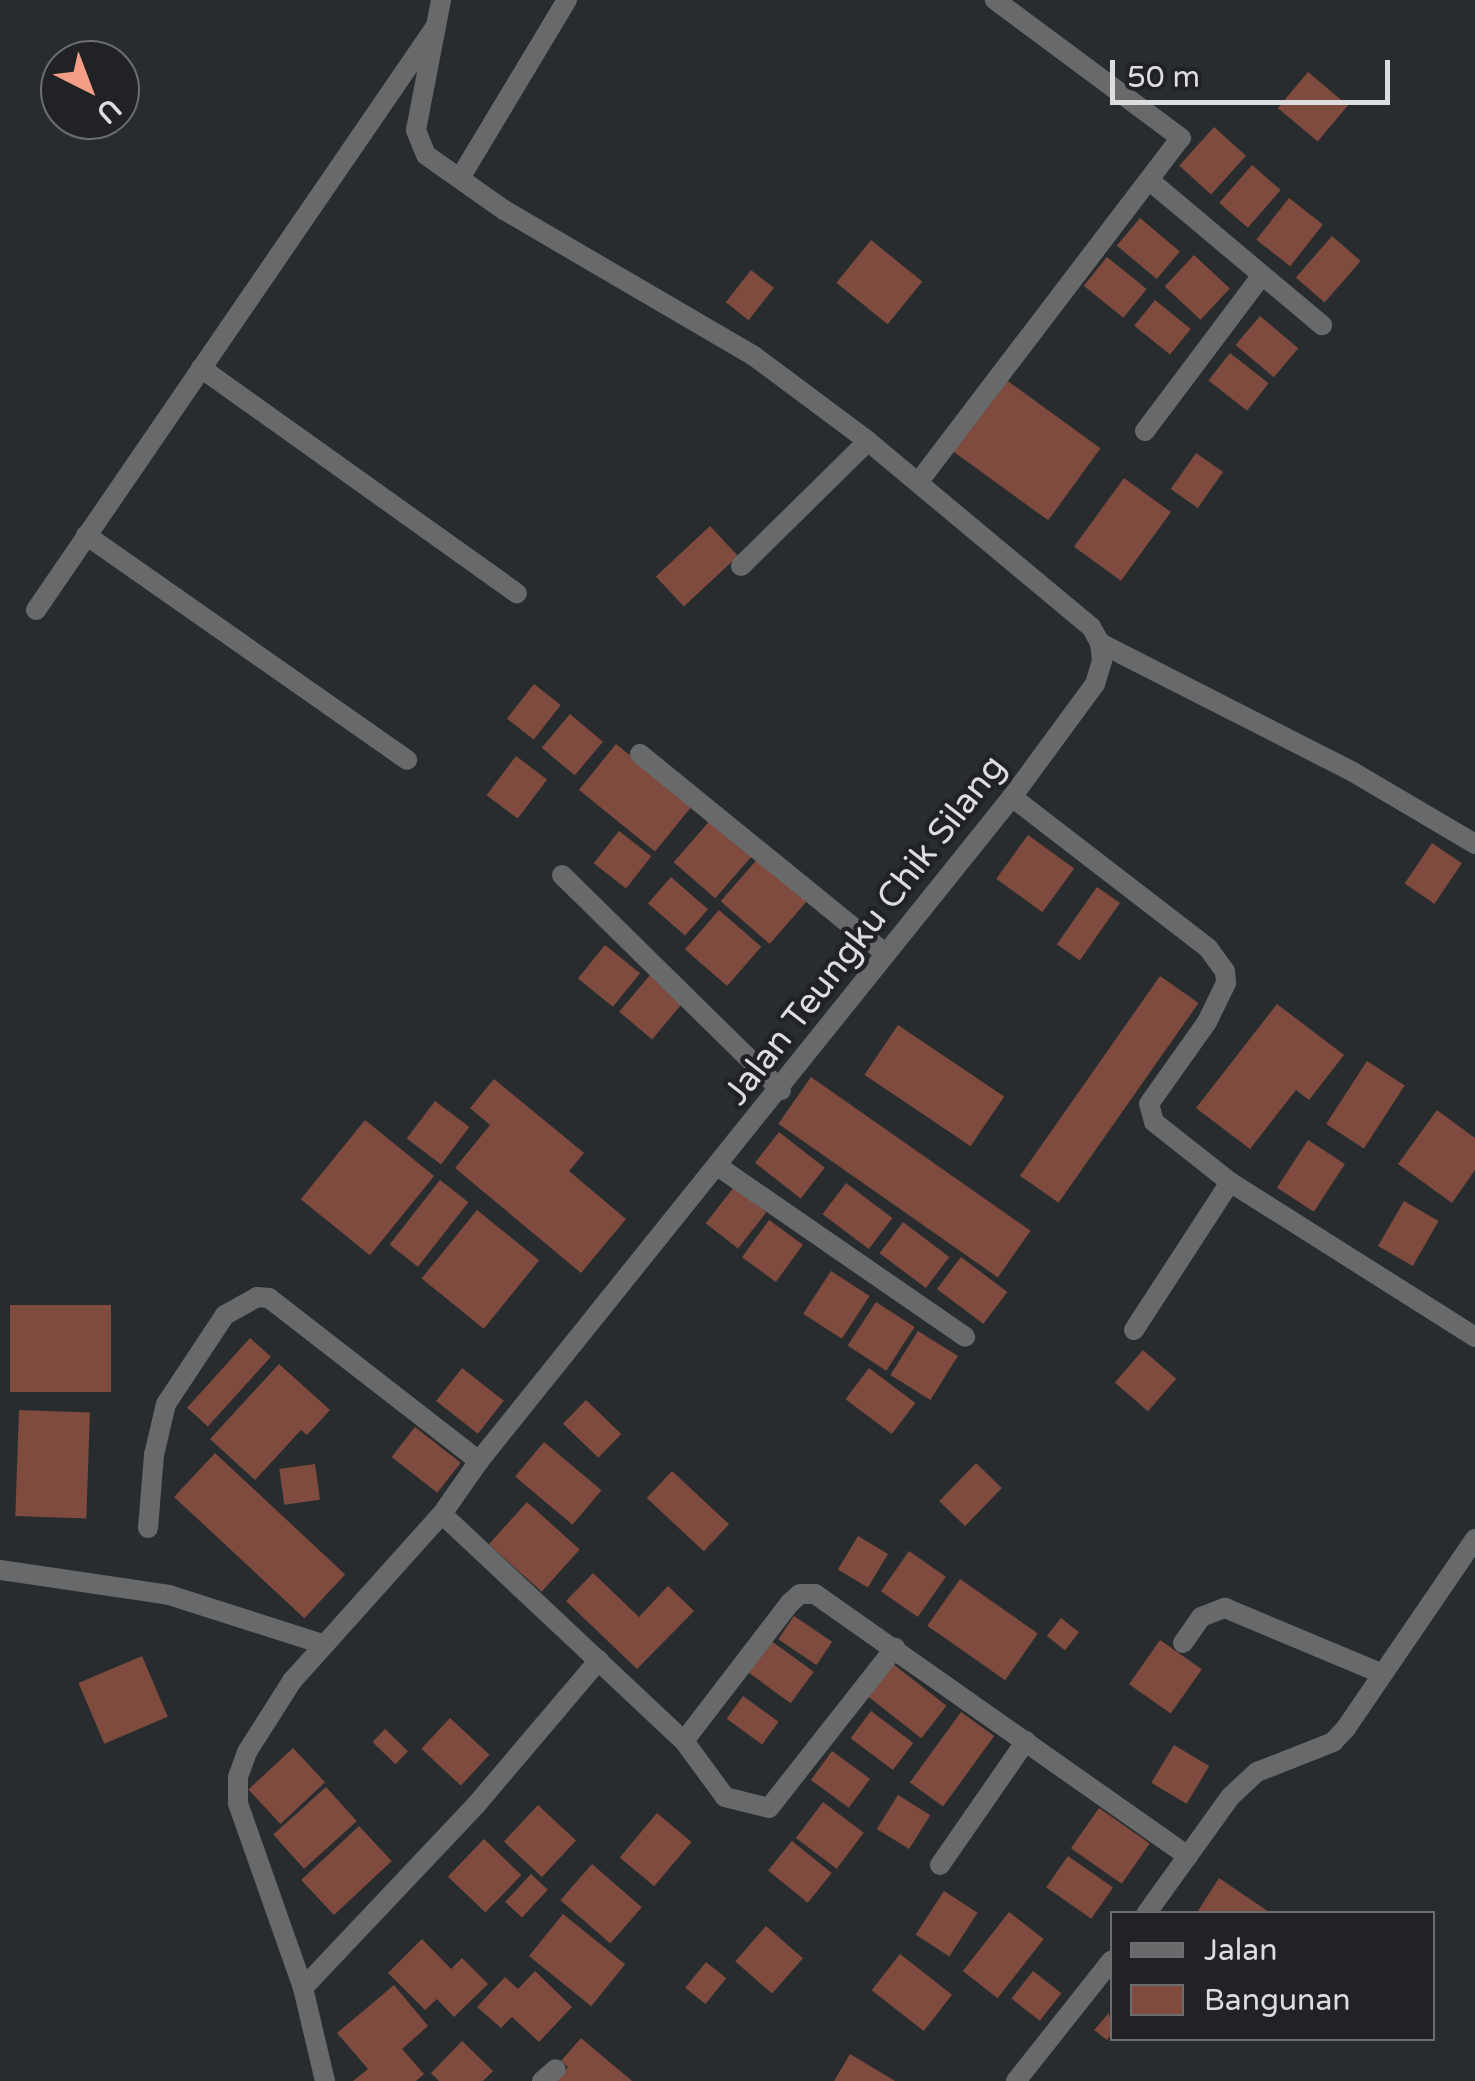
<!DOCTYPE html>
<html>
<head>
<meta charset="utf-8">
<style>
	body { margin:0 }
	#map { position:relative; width:1475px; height:2081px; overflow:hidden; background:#292c2e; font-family:"Varela Round",sans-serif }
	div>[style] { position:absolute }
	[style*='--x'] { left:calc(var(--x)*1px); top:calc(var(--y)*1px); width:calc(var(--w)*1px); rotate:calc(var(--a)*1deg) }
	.building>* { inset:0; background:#7e4b3e; transform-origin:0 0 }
	.service>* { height:20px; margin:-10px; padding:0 10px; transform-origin:10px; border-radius:10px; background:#68696b }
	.minor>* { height:20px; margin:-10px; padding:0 10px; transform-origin:10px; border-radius:10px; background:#68696b }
	.tertiary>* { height:20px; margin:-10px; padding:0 10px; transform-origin:10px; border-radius:10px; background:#68696b }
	span { translate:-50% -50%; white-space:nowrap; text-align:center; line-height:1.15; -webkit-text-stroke:9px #202225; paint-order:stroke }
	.street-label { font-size:35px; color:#dbdddf }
	.legend { position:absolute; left:1110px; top:1911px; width:325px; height:130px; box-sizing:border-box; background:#202225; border:2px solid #6b6d6f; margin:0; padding:12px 18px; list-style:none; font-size:30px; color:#dbdddf }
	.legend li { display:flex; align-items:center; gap:20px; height:50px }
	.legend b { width:50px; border:2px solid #6b6d6f }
	.north { position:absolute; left:40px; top:40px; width:100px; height:100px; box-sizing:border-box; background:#202225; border:2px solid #6b6d6f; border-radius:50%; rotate:138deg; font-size:28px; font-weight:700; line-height:40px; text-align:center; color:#dbdddf }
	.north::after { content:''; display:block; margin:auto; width:35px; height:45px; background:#f49e88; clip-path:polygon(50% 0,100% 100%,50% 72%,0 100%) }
	.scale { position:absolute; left:1110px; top:60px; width:280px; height:45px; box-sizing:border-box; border:5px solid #dbdddf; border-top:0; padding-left:12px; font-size:30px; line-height:35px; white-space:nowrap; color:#dbdddf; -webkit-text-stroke:8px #202225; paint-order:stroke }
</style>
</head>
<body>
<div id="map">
	<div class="building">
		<div style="left:1308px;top:72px;width:52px;height:47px;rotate:40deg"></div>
		<div style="left:1214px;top:127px;width:43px;height:52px;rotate:42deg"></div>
		<div style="left:1252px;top:165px;width:38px;height:50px;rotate:41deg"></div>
		<div style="left:1289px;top:198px;width:43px;height:53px;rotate:38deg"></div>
		<div style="left:1140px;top:218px;width:52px;height:36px;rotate:40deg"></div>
		<div style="left:1332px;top:236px;width:38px;height:55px;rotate:41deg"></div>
		<div style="left:871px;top:240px;width:66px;height:55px;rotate:39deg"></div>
		<div style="left:1194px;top:255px;width:49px;height:43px;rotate:43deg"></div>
		<div style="left:1107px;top:257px;width:51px;height:37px;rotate:39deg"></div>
		<div style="left:751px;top:270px;width:29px;height:41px;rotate:38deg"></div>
		<div style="left:1155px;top:300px;width:46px;height:33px;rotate:39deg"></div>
		<div style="left:1260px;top:316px;width:50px;height:38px;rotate:40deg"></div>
		<div style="left:1230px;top:353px;width:49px;height:35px;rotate:38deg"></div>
		<div style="left:1005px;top:379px;width:118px;height:89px;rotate:36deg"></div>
		<div style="left:1196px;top:453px;width:33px;height:44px;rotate:35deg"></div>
		<div style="left:1124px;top:478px;width:58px;height:85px;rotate:36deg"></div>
		<div style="left:710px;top:526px;width:41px;height:74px;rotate:47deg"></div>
		<div style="left:534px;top:684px;width:34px;height:44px;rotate:38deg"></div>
		<div style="left:570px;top:714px;width:43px;height:44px;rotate:40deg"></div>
		<div style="left:616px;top:744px;width:98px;height:59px;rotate:39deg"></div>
		<div style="left:516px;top:756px;width:39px;height:49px;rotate:37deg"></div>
		<div style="left:713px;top:817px;width:55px;height:60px;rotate:41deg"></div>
		<div style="left:619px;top:831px;width:41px;height:41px;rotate:38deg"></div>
		<div style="left:1028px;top:835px;width:57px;height:54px;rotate:36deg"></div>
		<div style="left:1432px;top:843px;width:36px;height:49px;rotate:34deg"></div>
		<div style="left:760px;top:856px;width:65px;height:60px;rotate:41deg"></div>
		<div style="left:671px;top:877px;width:49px;height:35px;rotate:41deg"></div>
		<div style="left:1097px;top:887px;width:28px;height:70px;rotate:35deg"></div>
		<div style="left:719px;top:910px;width:56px;height:52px;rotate:41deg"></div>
		<div style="left:605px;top:945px;width:45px;height:43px;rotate:39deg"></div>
		<div style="left:650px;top:975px;width:43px;height:48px;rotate:40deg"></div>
		<div style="left:1160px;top:976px;width:47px;height:244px;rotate:35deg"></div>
		<div style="clip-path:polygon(1277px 1004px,1344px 1055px,1309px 1100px,1296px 1090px,1250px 1149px,1196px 1108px)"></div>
		<div style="left:898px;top:1025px;width:128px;height:60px;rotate:34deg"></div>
		<div style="left:1367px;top:1061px;width:45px;height:75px;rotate:33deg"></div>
		<div style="left:811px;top:1077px;width:268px;height:57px;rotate:35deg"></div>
		<div style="clip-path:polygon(494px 1079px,584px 1153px,569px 1171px,626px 1219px,581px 1273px,455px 1168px,490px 1125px,470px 1108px)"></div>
		<div style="left:435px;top:1101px;width:43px;height:47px;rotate:37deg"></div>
		<div style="clip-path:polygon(1437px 1110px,1475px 1138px,1475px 1170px,1452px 1203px,1398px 1164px)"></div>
		<div style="left:365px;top:1120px;width:89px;height:102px;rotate:39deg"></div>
		<div style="left:779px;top:1132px;width:58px;height:39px;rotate:38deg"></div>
		<div style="left:1308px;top:1140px;width:44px;height:57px;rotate:33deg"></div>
		<div style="left:440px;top:1180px;width:36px;height:82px;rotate:38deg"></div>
		<div style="left:846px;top:1183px;width:58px;height:39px;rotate:37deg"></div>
		<div style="left:734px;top:1187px;width:41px;height:46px;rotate:38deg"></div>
		<div style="left:1404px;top:1201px;width:40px;height:52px;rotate:30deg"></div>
		<div style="left:477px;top:1210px;width:80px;height:88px;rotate:39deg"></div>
		<div style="left:769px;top:1220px;width:42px;height:46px;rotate:36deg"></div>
		<div style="left:903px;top:1222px;width:58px;height:39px;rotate:37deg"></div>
		<div style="left:961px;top:1257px;width:58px;height:40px;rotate:37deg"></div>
		<div style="left:831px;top:1271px;width:46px;height:51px;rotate:33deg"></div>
		<div style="left:876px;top:1302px;width:46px;height:52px;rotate:33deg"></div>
		<div style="left:111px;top:1305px;width:87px;height:101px;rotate:90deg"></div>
		<div style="left:918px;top:1331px;width:47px;height:52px;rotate:32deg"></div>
		<div style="left:250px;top:1338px;width:28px;height:94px;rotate:42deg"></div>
		<div style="left:1143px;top:1350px;width:44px;height:43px;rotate:41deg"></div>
		<div style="clip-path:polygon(279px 1364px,330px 1410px,307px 1435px,301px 1430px,255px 1480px,210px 1439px)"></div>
		<div style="left:462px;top:1368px;width:53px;height:42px;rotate:38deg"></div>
		<div style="left:869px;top:1368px;width:58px;height:39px;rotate:37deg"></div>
		<div style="left:586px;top:1400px;width:49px;height:33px;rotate:44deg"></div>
		<div style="left:19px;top:1410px;width:71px;height:106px;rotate:2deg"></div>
		<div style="left:415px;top:1427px;width:58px;height:38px;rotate:38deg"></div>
		<div style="left:544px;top:1442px;width:75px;height:45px;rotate:40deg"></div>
		<div style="left:215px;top:1453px;width:178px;height:60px;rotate:43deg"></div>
		<div style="left:976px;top:1463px;width:36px;height:53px;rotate:44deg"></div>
		<div style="left:315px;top:1464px;width:36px;height:36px;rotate:82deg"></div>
		<div style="left:672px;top:1471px;width:78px;height:37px;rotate:43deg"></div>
		<div style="left:527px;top:1502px;width:71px;height:57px;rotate:42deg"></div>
		<div style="left:858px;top:1536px;width:35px;height:39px;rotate:31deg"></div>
		<div style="left:909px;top:1551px;width:45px;height:49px;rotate:35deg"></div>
		<div style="clip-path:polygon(593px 1573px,639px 1617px,668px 1586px,694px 1611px,637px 1669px,566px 1601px)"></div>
		<div style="left:960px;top:1579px;width:95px;height:57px;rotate:35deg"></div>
		<div style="left:794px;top:1616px;width:46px;height:28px;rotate:34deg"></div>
		<div style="left:1061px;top:1618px;width:23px;height:23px;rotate:38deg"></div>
		<div style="left:770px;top:1640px;width:54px;height:39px;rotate:36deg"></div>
		<div style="left:1160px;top:1640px;width:51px;height:54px;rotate:35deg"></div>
		<div style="left:142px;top:1656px;width:66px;height:69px;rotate:67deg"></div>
		<div style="left:893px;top:1664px;width:68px;height:41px;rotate:38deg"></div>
		<div style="left:743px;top:1696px;width:44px;height:28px;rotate:36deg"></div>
		<div style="left:871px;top:1711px;width:53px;height:34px;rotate:37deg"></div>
		<div style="left:961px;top:1712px;width:41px;height:87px;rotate:36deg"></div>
		<div style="left:450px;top:1718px;width:54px;height:42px;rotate:43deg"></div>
		<div style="left:385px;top:1729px;width:32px;height:18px;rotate:44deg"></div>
		<div style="left:1174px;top:1745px;width:41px;height:44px;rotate:31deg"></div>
		<div style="left:293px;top:1748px;width:47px;height:61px;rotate:47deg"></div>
		<div style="left:832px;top:1751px;width:47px;height:36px;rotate:36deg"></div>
		<div style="left:326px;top:1787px;width:46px;height:71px;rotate:48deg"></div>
		<div style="left:898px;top:1795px;width:38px;height:40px;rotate:32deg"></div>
		<div style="left:823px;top:1802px;width:51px;height:45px;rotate:37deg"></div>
		<div style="left:538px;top:1805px;width:52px;height:50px;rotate:43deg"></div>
		<div style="left:1099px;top:1808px;width:62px;height:49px;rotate:35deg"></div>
		<div style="left:657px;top:1813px;width:45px;height:58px;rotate:40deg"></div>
		<div style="left:359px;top:1826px;width:48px;height:79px;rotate:47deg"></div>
		<div style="left:484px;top:1839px;width:52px;height:52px;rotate:44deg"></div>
		<div style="left:792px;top:1841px;width:51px;height:38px;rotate:39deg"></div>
		<div style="left:1068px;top:1856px;width:55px;height:38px;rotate:35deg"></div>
		<div style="left:592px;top:1864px;width:66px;height:48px;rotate:41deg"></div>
		<div style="left:531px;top:1874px;width:23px;height:38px;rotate:43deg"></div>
		<div style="clip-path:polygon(1219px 1878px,1272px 1914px,1196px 1914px)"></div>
		<div style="left:944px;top:1891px;width:40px;height:52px;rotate:33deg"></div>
		<div style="left:1009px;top:1912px;width:44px;height:75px;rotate:38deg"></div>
		<div style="left:563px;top:1914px;width:80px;height:54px;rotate:39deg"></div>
		<div style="left:766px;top:1926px;width:49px;height:47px;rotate:41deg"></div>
		<div style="clip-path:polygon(422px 1939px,451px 1969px,462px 1958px,488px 1984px,454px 2017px,437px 1999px,425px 2010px,388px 1973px)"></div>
		<div style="left:900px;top:1954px;width:66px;height:46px;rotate:38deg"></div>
		<div style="left:706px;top:1962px;width:26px;height:33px;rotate:39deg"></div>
		<div style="clip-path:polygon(535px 1971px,572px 2007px,539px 2042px,512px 2017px,501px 2028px,477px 2007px,505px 1977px,518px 1989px)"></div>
		<div style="left:1033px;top:1971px;width:36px;height:35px;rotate:38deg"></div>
		<div style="clip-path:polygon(394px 1985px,428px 2026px,402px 2049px,424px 2074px,416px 2081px,353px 2081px,368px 2069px,337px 2033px)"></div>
		<div style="clip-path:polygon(1109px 2013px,1112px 2033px,1107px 2040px,1094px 2030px)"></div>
		<div style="clip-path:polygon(581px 2038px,632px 2081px,556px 2081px,568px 2067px,561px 2061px)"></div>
		<div style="clip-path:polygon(462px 2041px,493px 2071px,483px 2081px,439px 2081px,431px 2073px)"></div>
		<div style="clip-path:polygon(850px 2054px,895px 2081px,834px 2081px)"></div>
	</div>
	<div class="service">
		<div style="--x:741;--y:566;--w:178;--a:-44.5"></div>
		<div style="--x:1134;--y:1330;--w:176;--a:-57"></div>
		<div style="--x:148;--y:1528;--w:73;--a:-85.3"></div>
		<div style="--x:154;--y:1455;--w:52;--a:-76.8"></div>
		<div style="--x:166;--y:1404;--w:107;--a:-56.5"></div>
		<div style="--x:225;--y:1315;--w:37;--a:-29"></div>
		<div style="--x:257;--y:1297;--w:12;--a:5"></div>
		<div style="--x:269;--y:1298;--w:266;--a:37.8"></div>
		<div style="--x:0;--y:1570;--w:171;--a:8.4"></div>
		<div style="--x:169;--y:1595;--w:162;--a:17.7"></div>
		<div style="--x:1183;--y:1643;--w:32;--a:-55"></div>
		<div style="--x:1201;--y:1617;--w:26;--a:-21"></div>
		<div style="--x:1225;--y:1608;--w:171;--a:22.7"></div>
	</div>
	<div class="minor">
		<div style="--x:460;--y:178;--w:208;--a:-59"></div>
		<div style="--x:1149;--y:180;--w:226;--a:40"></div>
		<div style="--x:201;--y:368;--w:388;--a:35.5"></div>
		<div style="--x:1145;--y:431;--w:195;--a:-53.1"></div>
		<div style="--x:920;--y:480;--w:430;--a:-52.7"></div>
		<div style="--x:1181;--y:138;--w:232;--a:-143.4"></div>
		<div style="--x:86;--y:535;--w:392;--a:35"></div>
		<div style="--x:36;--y:610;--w:708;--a:-55.59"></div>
		<div style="--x:1100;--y:643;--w:284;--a:27"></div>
		<div style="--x:1353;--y:772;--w:142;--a:30.5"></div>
		<div style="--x:640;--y:754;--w:317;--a:39.1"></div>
		<div style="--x:1012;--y:797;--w:247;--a:37.6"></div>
		<div style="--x:1208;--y:948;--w:29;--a:54"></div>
		<div style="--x:1225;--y:971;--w:12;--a:85"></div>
		<div style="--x:1226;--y:983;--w:43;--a:116"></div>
		<div style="--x:1207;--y:1022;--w:100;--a:125.3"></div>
		<div style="--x:1149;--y:1104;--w:19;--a:74"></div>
		<div style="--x:1154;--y:1122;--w:97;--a:38.3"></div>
		<div style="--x:1230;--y:1182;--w:290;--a:32.3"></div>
		<div style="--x:562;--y:875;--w:307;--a:44.5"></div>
		<div style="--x:719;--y:1167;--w:299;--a:34.6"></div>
		<div style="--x:442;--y:1514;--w:332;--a:43.2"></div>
		<div style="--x:684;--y:1741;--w:69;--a:53.8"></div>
		<div style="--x:725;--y:1797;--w:45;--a:14"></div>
		<div style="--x:769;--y:1808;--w:204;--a:-51.8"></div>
		<div style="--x:684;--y:1741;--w:174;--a:-52.5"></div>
		<div style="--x:790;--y:1603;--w:13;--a:-42"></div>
		<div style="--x:800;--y:1594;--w:15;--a:0"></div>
		<div style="--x:815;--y:1594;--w:456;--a:35.1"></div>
		<div style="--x:940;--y:1865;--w:151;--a:-55.3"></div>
		<div style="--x:1146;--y:1914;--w:144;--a:-54.3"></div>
		<div style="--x:1230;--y:1797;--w:37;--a:-43"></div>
		<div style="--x:1257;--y:1772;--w:82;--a:-21.5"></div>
		<div style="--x:1333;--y:1742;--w:19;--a:-47"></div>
		<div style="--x:1346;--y:1728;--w:229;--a:-55.7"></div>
		<div style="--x:303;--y:1988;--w:252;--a:-46.6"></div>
		<div style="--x:476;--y:1805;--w:190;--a:-49.7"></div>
		<div style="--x:542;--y:2081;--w:18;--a:-41"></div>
		<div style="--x:1016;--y:2081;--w:154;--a:-51.6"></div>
	</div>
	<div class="tertiary">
		<div style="--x:325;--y:2081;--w:96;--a:-103.3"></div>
		<div style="--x:303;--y:1988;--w:196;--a:-109.4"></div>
		<div style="--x:238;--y:1803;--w:26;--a:-90"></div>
		<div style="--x:238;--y:1777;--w:27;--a:-70"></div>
		<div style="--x:247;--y:1752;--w:84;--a:-57.6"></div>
		<div style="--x:292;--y:1681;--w:224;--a:-48.1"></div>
		<div style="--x:442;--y:1514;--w:65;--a:-55.1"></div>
		<div style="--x:479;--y:1461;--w:851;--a:-51.25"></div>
		<div style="--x:1012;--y:797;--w:140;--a:-53.7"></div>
		<div style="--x:1095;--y:684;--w:24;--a:-73"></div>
		<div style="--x:1102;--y:661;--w:18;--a:-96"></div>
		<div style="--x:1100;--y:643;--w:18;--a:-119"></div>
		<div style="--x:1091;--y:627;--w:290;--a:-140.2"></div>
		<div style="--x:868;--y:441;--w:142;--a:-143.3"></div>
		<div style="--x:754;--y:356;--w:290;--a:-149.7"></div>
		<div style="--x:504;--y:210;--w:95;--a:-144.8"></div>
		<div style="--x:426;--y:155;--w:27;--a:-112"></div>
		<div style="--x:416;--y:130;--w:132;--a:-79.1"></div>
	</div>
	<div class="street-label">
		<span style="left:865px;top:930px;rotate:-52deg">Jalan Teungku Chik Silang</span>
	</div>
	<ul class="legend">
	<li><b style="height:12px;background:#68696b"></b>Jalan</li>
	<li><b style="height:28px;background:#7e4b3e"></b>Bangunan</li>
	</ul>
	<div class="north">U</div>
	<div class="scale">50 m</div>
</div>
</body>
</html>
